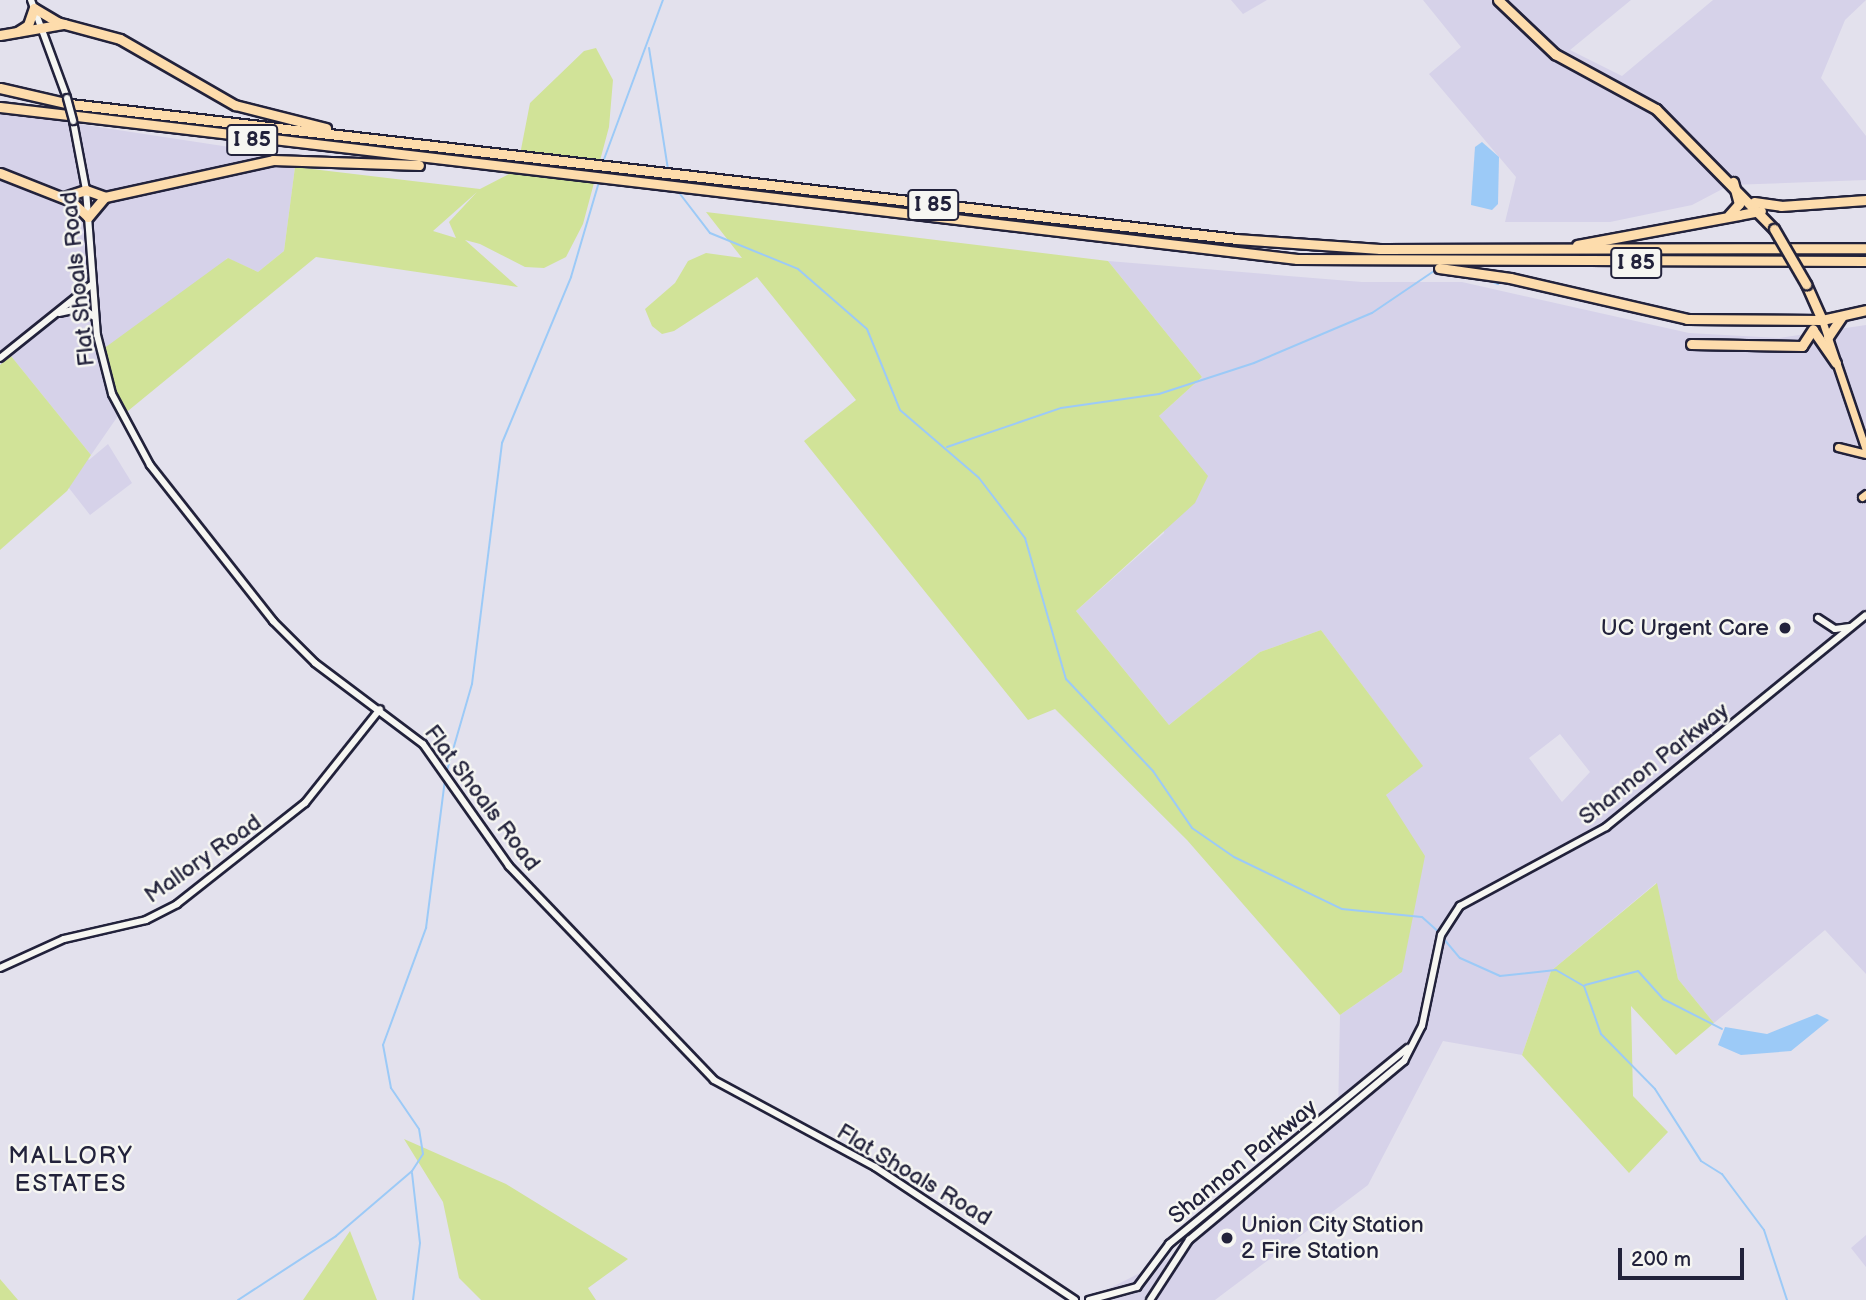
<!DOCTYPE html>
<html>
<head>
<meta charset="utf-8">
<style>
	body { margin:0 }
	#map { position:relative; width:1866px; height:1300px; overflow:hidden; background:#e3e1ed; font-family:"Balsamiq Sans",sans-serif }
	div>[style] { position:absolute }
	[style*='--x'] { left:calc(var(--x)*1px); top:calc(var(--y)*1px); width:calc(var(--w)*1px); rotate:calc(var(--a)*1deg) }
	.built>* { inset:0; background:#d6d2e9 }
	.green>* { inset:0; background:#d1e398 }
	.water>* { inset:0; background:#9ccaf7 }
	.stream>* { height:2px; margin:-1px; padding:0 1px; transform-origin:1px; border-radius:1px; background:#9ccaf7 }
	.roads { filter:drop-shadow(2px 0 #22223b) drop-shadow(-2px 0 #22223b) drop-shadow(0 2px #22223b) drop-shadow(0 -2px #22223b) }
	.secondary>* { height:6px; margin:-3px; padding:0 3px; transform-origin:3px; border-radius:3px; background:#f6f6f2 }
	.primary>* { height:7px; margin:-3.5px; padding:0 3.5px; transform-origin:3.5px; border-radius:3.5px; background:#fddcac }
	.highway>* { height:9px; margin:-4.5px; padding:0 4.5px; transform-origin:4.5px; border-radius:4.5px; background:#fddcac }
	.bridges { filter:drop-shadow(2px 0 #22223b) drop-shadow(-2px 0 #22223b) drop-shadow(0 2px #22223b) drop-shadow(0 -2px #22223b) }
	.secondary-bridge>* { height:6px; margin:-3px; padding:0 3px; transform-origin:3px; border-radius:3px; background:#f6f6f2 }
	.highway-bridge>* { height:9px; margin:-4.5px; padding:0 4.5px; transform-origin:4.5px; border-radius:4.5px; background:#fddcac }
	.dots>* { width:19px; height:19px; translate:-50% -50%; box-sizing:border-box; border:4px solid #f6f6f2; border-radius:50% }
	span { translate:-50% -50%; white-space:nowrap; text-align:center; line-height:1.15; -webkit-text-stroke:5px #f6f6f2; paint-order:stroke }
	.shield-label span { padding:2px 5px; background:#f6f6f2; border:2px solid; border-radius:5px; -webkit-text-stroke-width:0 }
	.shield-label { font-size:21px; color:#22223b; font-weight:700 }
	.street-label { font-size:23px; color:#22223b }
	.poi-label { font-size:23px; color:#22223b }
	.right { translate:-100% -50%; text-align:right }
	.left { translate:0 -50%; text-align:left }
	.neighbourhood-label { font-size:24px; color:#22223b; letter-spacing:2px }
	.scale { position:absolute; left:1618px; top:1248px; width:126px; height:32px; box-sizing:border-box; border:4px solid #22223b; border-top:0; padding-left:9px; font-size:21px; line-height:24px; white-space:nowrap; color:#22223b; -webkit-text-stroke:5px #f6f6f2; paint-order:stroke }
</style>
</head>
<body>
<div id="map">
	<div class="built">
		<div style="clip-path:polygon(1231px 0,1267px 0,1243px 14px)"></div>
		<div style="clip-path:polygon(1423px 0,1631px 0,1570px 50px,1622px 76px,1713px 0,1866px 0,1845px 20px,1821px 78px,1866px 136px,1866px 180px,1730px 185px,1692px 205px,1610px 222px,1505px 222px,1516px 177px,1429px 74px,1461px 47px)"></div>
		<div style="clip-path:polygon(0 112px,236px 148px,295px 167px,284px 251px,258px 272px,227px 258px,91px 455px,11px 356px,0 365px)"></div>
		<div style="clip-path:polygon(evenodd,1108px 261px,1362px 282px,1462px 282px,1689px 333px,1779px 338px,1866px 325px,1866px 974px,1825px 930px,1714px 1023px,1678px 979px,1656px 883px,1551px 971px,1522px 1055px,1443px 1041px,1368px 1185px,1215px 1300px,1086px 1300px,1170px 1258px,1338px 1117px,1340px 1015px,1402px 972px,1386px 795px,1422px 765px,1321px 630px,1260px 652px,1169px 725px,1076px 611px,1164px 533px,1159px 416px,1202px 377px,1108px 261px,1560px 734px,1590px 772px,1562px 802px,1529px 758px,1560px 734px)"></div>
		<div style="clip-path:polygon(0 366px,59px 420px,89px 460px,108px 444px,132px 483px,90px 515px,33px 442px)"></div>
		<div style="clip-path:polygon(1866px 1235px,1866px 1267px,1851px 1248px)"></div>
	</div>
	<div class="green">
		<div style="clip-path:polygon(evenodd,596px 48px,613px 80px,609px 127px,583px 224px,566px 257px,544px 268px,525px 267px,480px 244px,465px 240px,518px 287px,316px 257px,123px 415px,104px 380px,99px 352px,228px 258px,258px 272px,284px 251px,295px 167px,480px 189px,517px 170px,530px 103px,584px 51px,596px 48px,477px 192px,449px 222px,456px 238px,433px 231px,477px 192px)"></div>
		<div style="clip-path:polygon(706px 212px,1108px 261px,1202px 377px,1159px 416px,1208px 476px,1195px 503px,1076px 611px,1169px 725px,1260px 652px,1321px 630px,1423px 766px,1386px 795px,1425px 856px,1402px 972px,1340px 1015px,1187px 840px,1055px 709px,1028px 720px,804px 441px,856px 400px,757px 277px,674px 331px,662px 334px,652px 326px,645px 309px,675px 283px,688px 261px,706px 253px,742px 258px)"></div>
		<div style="clip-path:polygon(11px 356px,91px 455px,67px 491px,0 550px,0 365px)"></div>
		<div style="clip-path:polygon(1657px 883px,1678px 979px,1714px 1023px,1676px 1055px,1631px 1006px,1633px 1096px,1668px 1132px,1629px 1173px,1522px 1055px,1551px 971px)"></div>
		<div style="clip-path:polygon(404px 1139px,506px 1184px,628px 1259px,588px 1288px,596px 1300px,481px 1300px,459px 1278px,443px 1202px)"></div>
		<div style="clip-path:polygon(350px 1231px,377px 1300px,303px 1300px)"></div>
		<div style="clip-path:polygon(0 1279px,18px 1300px,0 1300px)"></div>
	</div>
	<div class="water">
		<div style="clip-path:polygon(1482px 142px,1499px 157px,1498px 204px,1492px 210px,1471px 205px,1475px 147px)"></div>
		<div style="clip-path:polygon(1817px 1014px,1829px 1020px,1791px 1051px,1741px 1055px,1718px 1045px,1725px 1027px,1767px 1034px)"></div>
	</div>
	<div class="stream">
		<div style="--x:649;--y:48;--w:122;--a:81.1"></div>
		<div style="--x:603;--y:162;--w:173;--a:-69.7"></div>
		<div style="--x:677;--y:190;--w:54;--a:52.5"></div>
		<div style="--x:710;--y:233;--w:95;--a:22.2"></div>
		<div style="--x:798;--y:269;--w:91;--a:41"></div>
		<div style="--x:867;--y:329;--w:87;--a:67.8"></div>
		<div style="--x:900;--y:410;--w:104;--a:40.7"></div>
		<div style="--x:979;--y:478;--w:76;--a:52.5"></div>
		<div style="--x:1025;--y:538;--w:147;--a:73.8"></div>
		<div style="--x:1066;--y:679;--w:127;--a:46.6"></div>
		<div style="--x:1153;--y:771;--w:69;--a:55.6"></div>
		<div style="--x:1192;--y:828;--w:51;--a:34.6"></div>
		<div style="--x:1234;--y:857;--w:120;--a:25.7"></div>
		<div style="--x:1342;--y:909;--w:80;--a:5.7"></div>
		<div style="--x:1422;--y:917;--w:24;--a:42"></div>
		<div style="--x:1485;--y:279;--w:14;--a:21"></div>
		<div style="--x:947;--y:447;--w:120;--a:-18.9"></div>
		<div style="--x:1061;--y:408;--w:99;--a:-8.1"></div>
		<div style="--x:1159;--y:394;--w:100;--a:-18.1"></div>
		<div style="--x:1254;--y:363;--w:128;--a:-23"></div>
		<div style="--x:1372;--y:313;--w:78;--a:-34.1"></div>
		<div style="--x:446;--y:774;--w:94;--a:-73.9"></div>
		<div style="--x:472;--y:684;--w:243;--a:-82.9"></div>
		<div style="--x:502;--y:443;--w:180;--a:-67.4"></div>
		<div style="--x:571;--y:277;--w:99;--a:-73.6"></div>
		<div style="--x:1443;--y:938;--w:26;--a:50"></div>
		<div style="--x:1460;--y:958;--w:44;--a:24.2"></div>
		<div style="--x:1500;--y:976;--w:56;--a:-6.1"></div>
		<div style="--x:1556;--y:970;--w:32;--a:30"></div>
		<div style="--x:1584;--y:986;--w:51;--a:70.5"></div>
		<div style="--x:1601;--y:1034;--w:77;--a:45.5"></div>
		<div style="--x:1655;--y:1089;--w:85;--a:57.4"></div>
		<div style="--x:1701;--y:1161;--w:25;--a:32"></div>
		<div style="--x:1722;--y:1174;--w:70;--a:53.1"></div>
		<div style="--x:1764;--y:1230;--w:74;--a:71.8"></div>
		<div style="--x:1585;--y:985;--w:55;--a:-14.8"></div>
		<div style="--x:1638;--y:971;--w:38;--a:48"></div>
		<div style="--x:1663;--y:999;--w:66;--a:27"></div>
		<div style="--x:412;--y:1173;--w:70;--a:83.5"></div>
		<div style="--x:420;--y:1243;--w:57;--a:97"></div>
		<div style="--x:238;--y:1300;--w:117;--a:-33.1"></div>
		<div style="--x:336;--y:1236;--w:100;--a:-40.5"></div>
		<div style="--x:412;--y:1171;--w:20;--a:-57"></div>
		<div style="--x:423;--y:1154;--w:25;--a:-99"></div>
		<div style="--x:419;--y:1129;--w:50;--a:-124.3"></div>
		<div style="--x:391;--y:1088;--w:44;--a:-100.5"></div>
		<div style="--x:383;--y:1045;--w:125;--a:-69.8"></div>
		<div style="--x:426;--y:928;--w:149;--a:-82.7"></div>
	</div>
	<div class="roads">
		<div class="secondary">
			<div style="--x:31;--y:0;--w:104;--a:69.8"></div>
			<div style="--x:73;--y:121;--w:70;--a:79.3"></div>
			<div style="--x:86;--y:190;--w:145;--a:85.7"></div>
			<div style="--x:97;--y:335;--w:61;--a:75.7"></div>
			<div style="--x:112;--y:394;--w:81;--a:61.8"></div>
			<div style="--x:150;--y:465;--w:199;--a:51.7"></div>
			<div style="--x:273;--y:621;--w:59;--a:45"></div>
			<div style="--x:315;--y:663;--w:135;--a:36.9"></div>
			<div style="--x:423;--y:744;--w:149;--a:54.8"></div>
			<div style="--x:509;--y:866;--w:296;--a:46.2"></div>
			<div style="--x:714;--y:1080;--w:183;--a:28.4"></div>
			<div style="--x:875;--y:1167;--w:240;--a:33.6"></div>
			<div style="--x:59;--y:313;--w:25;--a:-12"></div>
			<div style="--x:83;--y:308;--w:13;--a:39"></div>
			<div style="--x:0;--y:358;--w:117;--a:-38.7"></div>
			<div style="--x:1818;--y:618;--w:20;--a:33"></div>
			<div style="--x:1835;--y:629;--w:15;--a:-8"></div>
			<div style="--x:0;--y:968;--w:70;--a:-24.4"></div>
			<div style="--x:64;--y:939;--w:84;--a:-13"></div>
			<div style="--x:146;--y:920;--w:35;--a:-27"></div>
			<div style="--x:177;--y:904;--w:163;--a:-38.3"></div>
			<div style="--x:305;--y:803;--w:120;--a:-51.4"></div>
			<div style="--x:1089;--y:1300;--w:50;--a:-15.2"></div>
			<div style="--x:1137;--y:1287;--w:54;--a:-53.3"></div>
			<div style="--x:1169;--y:1244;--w:309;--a:-39.4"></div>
			<div style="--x:1150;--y:1300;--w:72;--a:-57"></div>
			<div style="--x:1189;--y:1240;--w:280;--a:-39.8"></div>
			<div style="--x:1404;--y:1061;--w:39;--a:-63"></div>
			<div style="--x:1422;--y:1026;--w:93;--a:-78.2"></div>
			<div style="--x:1441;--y:935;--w:35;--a:-57"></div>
			<div style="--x:1460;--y:906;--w:166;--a:-28.4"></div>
			<div style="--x:1606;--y:827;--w:335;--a:-39.2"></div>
		</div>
		<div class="primary">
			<div style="--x:1822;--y:320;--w:137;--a:71.3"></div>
			<div style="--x:1838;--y:447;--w:29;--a:14"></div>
			<div style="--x:1862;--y:497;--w:5;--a:-37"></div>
		</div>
		<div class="highway">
			<div style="--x:1498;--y:0;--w:79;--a:43.5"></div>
			<div style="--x:1555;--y:54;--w:115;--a:28.6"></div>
			<div style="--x:1656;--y:109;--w:168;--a:45.5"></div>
			<div style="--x:17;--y:32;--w:13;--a:-32"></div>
			<div style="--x:28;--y:25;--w:18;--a:-71"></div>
			<div style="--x:34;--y:8;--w:27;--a:31"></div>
			<div style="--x:57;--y:22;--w:65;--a:15.1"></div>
			<div style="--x:120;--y:39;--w:133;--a:29.9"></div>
			<div style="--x:235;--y:105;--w:94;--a:14.2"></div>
			<div style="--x:0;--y:35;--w:65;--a:-9.8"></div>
			<div style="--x:0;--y:88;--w:72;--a:12.9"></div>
			<div style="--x:70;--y:104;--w:1174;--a:6.6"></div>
			<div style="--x:1236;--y:239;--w:144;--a:4"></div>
			<div style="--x:1380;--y:249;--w:486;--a:-0.1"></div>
			<div style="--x:0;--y:107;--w:1306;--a:6.68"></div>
			<div style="--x:1297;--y:259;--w:569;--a:0.2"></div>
			<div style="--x:0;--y:173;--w:76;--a:21.5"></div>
			<div style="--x:71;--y:201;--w:23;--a:43"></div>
			<div style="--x:88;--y:217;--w:26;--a:-50"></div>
			<div style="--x:64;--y:197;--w:23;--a:-18"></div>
			<div style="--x:86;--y:190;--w:20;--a:20"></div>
			<div style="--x:105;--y:197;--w:172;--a:-12.4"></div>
			<div style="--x:273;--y:160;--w:146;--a:2"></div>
			<div style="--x:1754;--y:202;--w:27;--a:8"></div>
			<div style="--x:1781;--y:206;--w:85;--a:-4"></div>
			<div style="--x:1729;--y:215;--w:15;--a:-48"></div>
			<div style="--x:1739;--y:204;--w:23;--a:-105"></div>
			<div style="--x:1577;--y:245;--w:187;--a:-10.5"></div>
			<div style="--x:1439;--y:268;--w:72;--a:8"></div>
			<div style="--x:1510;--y:278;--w:182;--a:13"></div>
			<div style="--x:1687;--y:319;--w:135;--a:0.4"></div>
			<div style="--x:1822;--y:320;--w:45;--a:-12.8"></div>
			<div style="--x:1806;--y:284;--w:39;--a:66"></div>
			<div style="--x:1813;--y:330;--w:40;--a:55.1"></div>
			<div style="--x:1828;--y:337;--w:25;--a:-56"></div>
			<div style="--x:1691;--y:344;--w:111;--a:1"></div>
			<div style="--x:1802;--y:346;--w:20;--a:-57"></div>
		</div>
	</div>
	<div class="bridges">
		<div class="secondary-bridge">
			<div style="--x:67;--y:98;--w:24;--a:75"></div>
		</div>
		<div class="highway-bridge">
			<div style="--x:1774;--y:229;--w:64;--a:59.8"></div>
		</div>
	</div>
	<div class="dots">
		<div style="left:1785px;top:628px;background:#22223b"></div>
		<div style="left:1227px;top:1238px;background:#22223b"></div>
	</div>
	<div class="shield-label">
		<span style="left:252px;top:140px">I 85</span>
		<span style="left:933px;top:205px">I 85</span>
		<span style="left:1636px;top:263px">I 85</span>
	</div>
	<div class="street-label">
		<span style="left:78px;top:279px;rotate:-96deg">Flat Shoals Road</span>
		<span style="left:1654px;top:764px;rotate:-38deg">Shannon Parkway</span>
		<span style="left:482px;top:798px;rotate:53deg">Flat Shoals Road</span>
		<span style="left:203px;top:859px;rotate:-35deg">Mallory Road</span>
		<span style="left:1243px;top:1162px;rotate:-39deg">Shannon Parkway</span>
		<span style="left:914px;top:1175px;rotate:31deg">Flat Shoals Road</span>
	</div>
	<div class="poi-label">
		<span class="right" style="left:1769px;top:628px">UC Urgent Care</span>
		<span class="left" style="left:1241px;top:1238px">Union City Station<br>2 Fire Station</span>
	</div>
	<div class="neighbourhood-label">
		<span style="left:71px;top:1170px">MALLORY<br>ESTATES</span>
	</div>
	<div class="scale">200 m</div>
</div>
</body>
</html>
